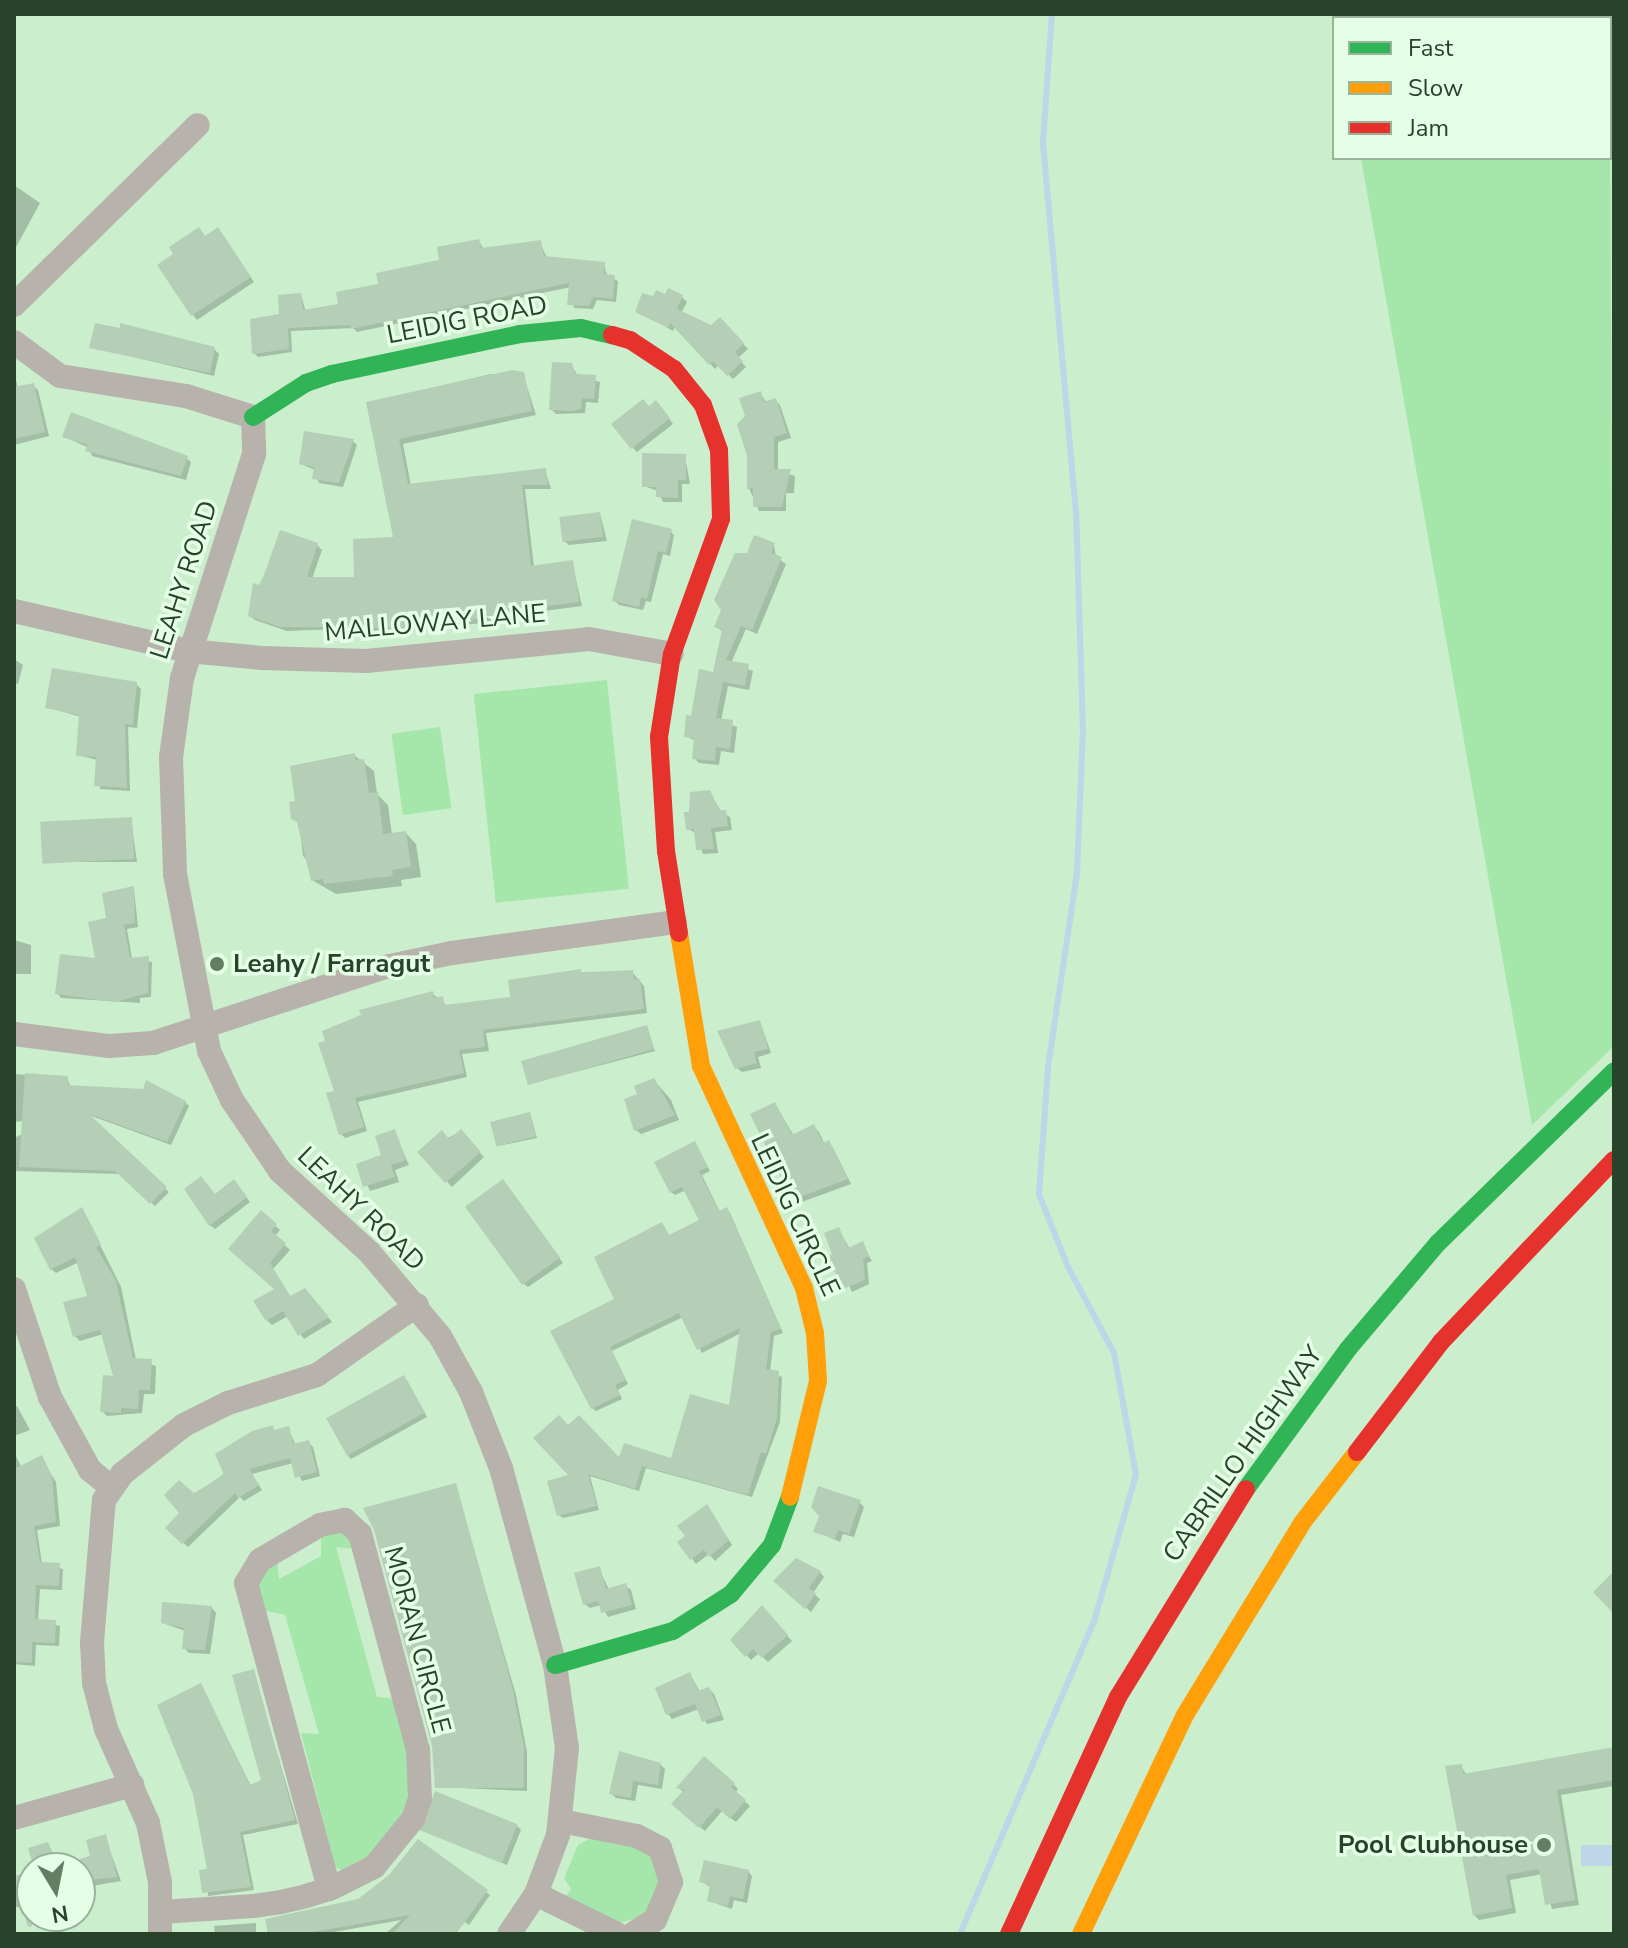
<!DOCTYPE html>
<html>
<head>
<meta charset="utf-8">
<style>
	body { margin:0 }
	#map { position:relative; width:1628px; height:1948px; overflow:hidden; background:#cbeecd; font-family:"Nunito Sans",sans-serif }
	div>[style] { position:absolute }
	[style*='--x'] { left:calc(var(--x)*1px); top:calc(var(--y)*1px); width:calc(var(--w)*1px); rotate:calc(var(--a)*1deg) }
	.green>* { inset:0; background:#a5e7aa; transform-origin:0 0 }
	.water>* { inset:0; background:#bed6e7; transform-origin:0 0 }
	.shadow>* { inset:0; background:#0003 }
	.stream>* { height:6px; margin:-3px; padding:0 3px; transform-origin:3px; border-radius:3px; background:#bed6e7 }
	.building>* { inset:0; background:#b4cfb5; transform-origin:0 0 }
	.street>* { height:24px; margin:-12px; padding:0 12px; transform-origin:12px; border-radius:12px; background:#b8b2ac }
	.fast>* { height:18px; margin:-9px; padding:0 9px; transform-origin:9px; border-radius:9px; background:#30b455 }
	.slow>* { height:18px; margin:-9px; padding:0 9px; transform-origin:9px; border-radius:9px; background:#ff9f0a }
	.jam>* { height:18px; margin:-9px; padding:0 9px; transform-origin:9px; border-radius:9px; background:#e5322d }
	.dots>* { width:22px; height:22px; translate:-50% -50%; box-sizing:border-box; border:4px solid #e5fee6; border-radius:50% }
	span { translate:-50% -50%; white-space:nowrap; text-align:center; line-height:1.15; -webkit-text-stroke:7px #e5fee6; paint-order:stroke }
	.street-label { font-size:26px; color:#29432b }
	.poi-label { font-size:26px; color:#29432b; font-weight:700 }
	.left { translate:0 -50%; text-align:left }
	.right { translate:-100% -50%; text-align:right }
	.frame { position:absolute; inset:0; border:16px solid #29432b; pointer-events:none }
	.legend { position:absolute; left:1332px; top:16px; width:280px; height:144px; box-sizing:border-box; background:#e5fee6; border:2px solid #9ab39b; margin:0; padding:10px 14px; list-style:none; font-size:24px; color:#29432b }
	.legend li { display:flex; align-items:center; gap:16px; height:40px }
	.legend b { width:40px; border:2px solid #9ab39b }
	.north { position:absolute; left:16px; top:1852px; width:80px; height:80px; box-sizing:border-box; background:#e5fee6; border:2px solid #9ab39b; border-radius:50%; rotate:170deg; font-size:22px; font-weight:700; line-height:32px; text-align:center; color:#29432b }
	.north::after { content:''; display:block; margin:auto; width:28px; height:36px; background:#627f64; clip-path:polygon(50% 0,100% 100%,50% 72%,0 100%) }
</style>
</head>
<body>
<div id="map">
	<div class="green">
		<div style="clip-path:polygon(1610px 50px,1614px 1046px,1532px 1125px,1361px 158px,1610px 158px)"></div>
		<div style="left:607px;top:680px;width:210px;height:134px;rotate:84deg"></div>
		<div style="left:440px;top:727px;width:82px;height:49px;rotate:82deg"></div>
		<div style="clip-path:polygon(338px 1531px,348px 1535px,354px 1549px,336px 1547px,377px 1697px,395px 1699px,411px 1761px,410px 1794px,393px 1833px,372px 1855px,341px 1870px,335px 1867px,301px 1733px,319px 1734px,285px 1615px,262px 1610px,257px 1585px,277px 1557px,279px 1579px,321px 1556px,321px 1536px)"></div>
		<div style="clip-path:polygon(593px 1837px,647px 1849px,664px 1875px,649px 1915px,619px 1923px,566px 1896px,571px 1889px,564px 1878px,578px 1845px)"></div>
	</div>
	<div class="water">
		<div style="left:1614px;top:1845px;width:21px;height:33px;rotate:90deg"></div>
	</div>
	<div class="shadow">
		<div style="clip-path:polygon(1373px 14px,1445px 14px,1373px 18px)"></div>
		<div style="clip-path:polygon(1509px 14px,1585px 14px,1584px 18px)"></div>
		<div style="clip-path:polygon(14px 185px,40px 203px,14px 251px)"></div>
		<div style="clip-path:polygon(222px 234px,254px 282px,197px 320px,193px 315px,206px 238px)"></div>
		<div style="clip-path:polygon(479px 241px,484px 250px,540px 243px,547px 258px,604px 264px,607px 276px,618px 281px,616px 302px,597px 300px,593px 309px,574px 308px,571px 287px,357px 332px,353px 328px,291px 331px,292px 352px,258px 357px,254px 353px,301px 295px,306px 312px,340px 306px)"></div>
		<div style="clip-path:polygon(666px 297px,682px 297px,687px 302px,681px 313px,712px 327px,720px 320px,748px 349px,738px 358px,746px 367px,733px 379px,719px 365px,715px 369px,675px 326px,673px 331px,638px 311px)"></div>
		<div style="clip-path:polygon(91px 347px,214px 349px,219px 354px,214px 376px)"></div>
		<div style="clip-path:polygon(571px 365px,578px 376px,600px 382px,598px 403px,586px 402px,585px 413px,556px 414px,551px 409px)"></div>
		<div style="clip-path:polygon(14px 372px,18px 388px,33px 385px,38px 390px,49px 436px,14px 445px)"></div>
		<div style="clip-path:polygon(491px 374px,523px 374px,536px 415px,403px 444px,411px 486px,545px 470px,551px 489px,525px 489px,534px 567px,572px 562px,582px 606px,536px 612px,537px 618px,376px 633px,363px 628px,287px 631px,255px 620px,250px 616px,260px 587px,317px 545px,322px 550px,312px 579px,356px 579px,396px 539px,368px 403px)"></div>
		<div style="clip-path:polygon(760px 393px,767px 403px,775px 400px,780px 405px,791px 438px,778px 442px,778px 471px,795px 476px,794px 493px,786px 493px,786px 511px,759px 511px,749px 488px,747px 417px)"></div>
		<div style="clip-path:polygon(661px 408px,673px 424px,637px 452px,632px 447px)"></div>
		<div style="clip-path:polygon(65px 437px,186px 458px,191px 462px,186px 480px,92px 456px,89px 448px)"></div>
		<div style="clip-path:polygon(353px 441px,357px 445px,343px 487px,319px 483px,315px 470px,301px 464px)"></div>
		<div style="clip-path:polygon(685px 456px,690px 484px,682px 484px,682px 502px,663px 502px,658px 491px,644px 486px)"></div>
		<div style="clip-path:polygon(600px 514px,607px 541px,569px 545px,564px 541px)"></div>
		<div style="clip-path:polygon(669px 530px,674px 535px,670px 556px,663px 554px,651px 602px,646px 601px,643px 610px,619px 605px,614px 600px)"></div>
		<div style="clip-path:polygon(774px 545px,776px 557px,786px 564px,757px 634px,746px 629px,731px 663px,753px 671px,749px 690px,728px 686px,721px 721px,737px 727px,734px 753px,721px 751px,719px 765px,699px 763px,694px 758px,696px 741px,686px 736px,715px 674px,723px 632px,716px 626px,748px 555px)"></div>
		<div style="clip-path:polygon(14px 659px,23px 665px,18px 684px,14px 683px)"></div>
		<div style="clip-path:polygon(136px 684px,141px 689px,137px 728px,128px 727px,130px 791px,100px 789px,97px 760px,78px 755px,81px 717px,47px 707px)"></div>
		<div style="clip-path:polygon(354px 755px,374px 771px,377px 794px,388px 805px,392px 835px,406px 833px,416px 844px,421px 877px,401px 880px,402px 886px,336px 894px,312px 880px,310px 863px,303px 856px,297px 803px)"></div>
		<div style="clip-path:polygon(710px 792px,721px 812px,730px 817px,732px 830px,715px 832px,718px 853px,703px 854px,696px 833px,688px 829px)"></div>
		<div style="clip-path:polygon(131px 819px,137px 862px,44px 862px)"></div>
		<div style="clip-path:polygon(134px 889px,138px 927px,127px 929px,132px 959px,152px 962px,151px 997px,140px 998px,140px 1003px,61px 998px,57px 993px,97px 960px,109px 920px)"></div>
		<div style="clip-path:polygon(14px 940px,31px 945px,31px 974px,16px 974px,14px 996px)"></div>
		<div style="clip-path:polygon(619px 971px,632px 972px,644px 986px,647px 1013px,486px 1033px,489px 1051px,462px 1054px,467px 1077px,358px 1102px,367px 1131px,345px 1138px,341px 1134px,336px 1092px,432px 993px,448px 1007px,512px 999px,565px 973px)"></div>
		<div style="clip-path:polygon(760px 1022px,771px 1053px,758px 1057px,761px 1068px,742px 1072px,737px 1068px)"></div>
		<div style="clip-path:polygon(647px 1027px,655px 1051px,529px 1084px)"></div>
		<div style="clip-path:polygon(14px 1074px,67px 1078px,71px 1088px,185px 1102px,189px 1106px,171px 1145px,86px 1114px,169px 1192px,155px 1206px,121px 1174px,14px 1171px,14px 1138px,57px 1117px,14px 1122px)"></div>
		<div style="clip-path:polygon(654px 1080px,671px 1100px,679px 1120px,641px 1134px,636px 1130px,640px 1095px)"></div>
		<div style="clip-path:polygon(775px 1104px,794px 1136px,814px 1127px,819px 1132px,825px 1145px,833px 1148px,851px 1184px,799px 1203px,794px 1198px)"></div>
		<div style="clip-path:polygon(531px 1116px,537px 1138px,498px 1146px)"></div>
		<div style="clip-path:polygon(394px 1131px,409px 1165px,395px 1170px,399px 1182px,370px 1191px,358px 1165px,384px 1157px)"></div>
		<div style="clip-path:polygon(460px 1132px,484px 1157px,452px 1187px,420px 1152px)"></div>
		<div style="clip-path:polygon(695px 1144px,710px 1171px,702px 1175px,720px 1212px,730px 1213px,783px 1333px,774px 1336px,770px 1372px,782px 1377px,780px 1422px,752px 1497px,646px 1468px,639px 1491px,590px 1476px,599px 1510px,563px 1518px,559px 1515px,571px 1476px,568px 1427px,620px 1461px,673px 1460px,731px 1408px,741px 1333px,702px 1353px,683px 1317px,612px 1351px,628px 1384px,618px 1390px,622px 1399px,596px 1411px,592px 1408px,617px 1300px,662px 1224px,670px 1237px,702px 1221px,686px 1190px,675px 1195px,671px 1192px)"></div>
		<div style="clip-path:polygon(507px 1186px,563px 1263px,528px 1287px,523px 1283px)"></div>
		<div style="clip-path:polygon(238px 1187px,250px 1202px,215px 1229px,210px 1225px,216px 1196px)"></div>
		<div style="clip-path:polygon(82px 1209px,121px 1287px,136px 1360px,156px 1366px,155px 1394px,144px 1394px,142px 1413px,107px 1416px,102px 1411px,115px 1378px,103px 1334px,80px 1341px,75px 1336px,90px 1297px,79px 1262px,56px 1273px,51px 1269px)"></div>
		<div style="clip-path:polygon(261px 1213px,280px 1230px,275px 1236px,290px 1250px,273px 1269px,291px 1298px,309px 1295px,332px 1322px,304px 1339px,288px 1316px,272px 1325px,267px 1320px,277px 1289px,235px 1254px)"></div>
		<div style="clip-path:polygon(838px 1229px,850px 1249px,862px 1244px,872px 1261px,867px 1263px,869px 1284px,852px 1292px,835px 1255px)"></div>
		<div style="clip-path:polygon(407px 1381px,427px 1417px,351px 1459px,348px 1456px)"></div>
		<div style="clip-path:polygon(17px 1406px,30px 1430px,14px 1436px,14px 1407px)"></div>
		<div style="clip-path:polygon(288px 1428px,296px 1446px,308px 1442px,313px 1447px,320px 1476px,302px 1481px,293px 1463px,252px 1474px,262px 1490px,244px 1501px,240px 1497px,188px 1547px,168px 1528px,193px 1496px)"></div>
		<div style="clip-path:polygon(14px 1452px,22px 1468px,41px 1458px,56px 1482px,60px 1526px,37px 1530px,42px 1564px,63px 1569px,62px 1590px,40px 1589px,38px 1621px,60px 1626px,59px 1646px,36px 1645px,35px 1666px,14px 1664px)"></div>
		<div style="clip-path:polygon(455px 1485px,516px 1695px,527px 1752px,527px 1791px,437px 1787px)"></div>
		<div style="clip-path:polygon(859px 1502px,864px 1507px,854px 1537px,843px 1534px,840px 1542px,815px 1531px)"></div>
		<div style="clip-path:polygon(711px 1512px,732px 1545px,715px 1561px,709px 1554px,696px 1564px,680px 1542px)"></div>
		<div style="clip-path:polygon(599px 1568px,609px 1590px,626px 1586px,631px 1590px,636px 1609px,608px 1617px,601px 1605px,590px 1608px,585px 1604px)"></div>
		<div style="clip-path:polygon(820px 1572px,824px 1577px,813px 1593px,820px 1599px,811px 1612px,780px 1585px)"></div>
		<div style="clip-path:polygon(212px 1608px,216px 1613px,210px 1654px,189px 1653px,184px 1648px,185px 1631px,163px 1623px)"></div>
		<div style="clip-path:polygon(762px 1608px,792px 1641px,768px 1662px,759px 1653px,751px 1660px,733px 1640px)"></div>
		<div style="clip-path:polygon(253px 1671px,298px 1824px,243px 1835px,254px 1890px,208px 1896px,201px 1686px,251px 1786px,264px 1782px)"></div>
		<div style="clip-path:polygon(690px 1674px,700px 1692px,709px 1689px,714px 1694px,724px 1720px,707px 1724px,699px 1709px,672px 1719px,668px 1714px)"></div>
		<div style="clip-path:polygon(1614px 1749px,1614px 1786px,1561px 1795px,1579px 1905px,1552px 1909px,1542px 1874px,1510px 1880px,1516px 1913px,1479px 1920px,1474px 1915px,1461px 1766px,1467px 1776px)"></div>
		<div style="clip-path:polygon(620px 1753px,660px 1764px,665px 1769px,662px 1789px,638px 1785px,635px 1801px,616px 1798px,611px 1793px)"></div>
		<div style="clip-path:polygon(733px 1784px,738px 1789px,735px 1793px,750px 1806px,736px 1822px,722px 1811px,705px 1831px,678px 1809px,684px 1793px,679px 1788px)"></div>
		<div style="clip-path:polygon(517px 1826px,521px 1830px,507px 1865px,425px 1830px)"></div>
		<div style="clip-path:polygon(105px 1837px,121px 1881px,80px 1888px,80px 1868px,36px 1868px,47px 1844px,60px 1866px,92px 1858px)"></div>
		<div style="clip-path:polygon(418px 1841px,490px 1895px,469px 1925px,460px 1918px,447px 1934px,385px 1934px,401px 1920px,323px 1934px,276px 1934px,359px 1901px,391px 1877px)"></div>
		<div style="clip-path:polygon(748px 1871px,752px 1876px,747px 1903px,734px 1900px,732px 1909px,709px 1901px,712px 1888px,702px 1882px)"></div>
		<div style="clip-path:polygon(32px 1873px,32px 1902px,14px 1908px,14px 1878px)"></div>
		<div style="clip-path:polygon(256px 1923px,256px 1934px,215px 1934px,214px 1926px)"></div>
	</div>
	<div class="stream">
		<div style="--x:960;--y:1934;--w:340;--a:-66.8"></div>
		<div style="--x:1094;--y:1622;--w:153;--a:-74.1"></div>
		<div style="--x:1136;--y:1475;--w:124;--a:-100.2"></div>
		<div style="--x:1114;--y:1353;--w:98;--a:-118.1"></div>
		<div style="--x:1068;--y:1267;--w:79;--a:-111.7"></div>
		<div style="--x:1039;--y:1194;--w:127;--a:-85.9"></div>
		<div style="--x:1048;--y:1067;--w:196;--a:-81.5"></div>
		<div style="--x:1077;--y:873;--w:142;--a:-87.6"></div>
		<div style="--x:1083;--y:731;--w:218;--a:-91.8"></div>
		<div style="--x:1076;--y:513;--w:372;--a:-95.1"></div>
		<div style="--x:1043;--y:142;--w:128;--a:-86"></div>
	</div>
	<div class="building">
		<div style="clip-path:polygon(199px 227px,205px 236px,218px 227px,251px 277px,191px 316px,157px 265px,173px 254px,169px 247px)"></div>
		<div style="clip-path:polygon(479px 239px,481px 248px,541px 240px,544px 256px,605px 262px,604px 274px,615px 275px,613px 299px,593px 297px,589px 306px,567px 305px,569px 283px,351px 329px,350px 325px,288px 328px,289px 349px,252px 354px,250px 319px,279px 314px,278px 295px,301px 293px,303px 310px,338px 304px,336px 292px,378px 284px,376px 273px,439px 260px,437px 247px)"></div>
		<div style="clip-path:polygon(668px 288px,683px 295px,677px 309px,711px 325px,720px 317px,744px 343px,735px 352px,743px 361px,727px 376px,713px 361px,709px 365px,670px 323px,668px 328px,635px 312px,642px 293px,653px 296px,656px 290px,665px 294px)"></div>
		<div style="clip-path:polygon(95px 323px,120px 328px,120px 323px,215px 347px,210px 373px,89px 348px)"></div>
		<div style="clip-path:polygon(552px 362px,572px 363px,575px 374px,596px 375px,594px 399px,582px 398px,581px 409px,573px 411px,549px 410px)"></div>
		<div style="clip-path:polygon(512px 370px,524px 372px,532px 411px,399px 439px,408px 484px,546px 468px,548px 485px,522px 485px,531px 566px,573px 560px,579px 602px,533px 608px,533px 613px,396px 628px,280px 627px,248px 616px,253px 583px,259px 585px,264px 575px,280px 530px,318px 543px,307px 577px,354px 577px,353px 539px,393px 537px,366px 402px)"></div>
		<div style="clip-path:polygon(34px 383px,45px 432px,14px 439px,14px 387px)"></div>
		<div style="clip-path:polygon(761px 391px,764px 402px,776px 398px,787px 433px,774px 437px,774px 469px,791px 469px,782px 507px,753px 507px,753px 488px,747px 489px,747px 456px,737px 424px,745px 416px,739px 398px)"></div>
		<div style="clip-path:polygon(643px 399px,649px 406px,656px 400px,670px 418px,631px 449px,611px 424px)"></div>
		<div style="clip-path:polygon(71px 412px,188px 456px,181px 476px,85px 451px,88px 445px,62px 437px)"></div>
		<div style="clip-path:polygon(304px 431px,354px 439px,339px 483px,312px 479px,314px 467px,299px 464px)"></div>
		<div style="clip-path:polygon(642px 453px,686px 454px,686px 480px,678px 480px,678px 498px,656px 497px,656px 487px,642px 487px)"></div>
		<div style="left:600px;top:512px;width:25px;height:41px;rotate:83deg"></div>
		<div style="clip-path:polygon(632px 519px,672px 529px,666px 553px,658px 551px,647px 599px,641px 597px,639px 607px,612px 601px)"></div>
		<div style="clip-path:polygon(754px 535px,775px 543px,771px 553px,782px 557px,752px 630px,741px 626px,726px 660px,749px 664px,745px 686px,723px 682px,716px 718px,733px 720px,730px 749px,716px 747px,715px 761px,692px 759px,694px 738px,684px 737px,686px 715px,691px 716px,699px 669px,713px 672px,722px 630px,714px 627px,721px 610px,714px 600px,735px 553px,747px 553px)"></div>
		<div style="clip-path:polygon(52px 668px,137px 682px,133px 725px,125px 724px,127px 788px,94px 786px,96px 757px,76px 756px,79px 715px,45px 708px)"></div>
		<div style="clip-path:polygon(355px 753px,355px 760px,364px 759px,369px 793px,378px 792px,383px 834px,406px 831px,411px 867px,392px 870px,393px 876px,324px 884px,323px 879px,311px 881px,297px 822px,291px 819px,289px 802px,295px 801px,290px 766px)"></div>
		<div style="clip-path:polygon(710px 790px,719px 810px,726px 810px,728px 826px,711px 828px,714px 849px,696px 850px,694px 829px,686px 830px,684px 812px,689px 812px,690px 792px)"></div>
		<div style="left:132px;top:817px;width:42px;height:92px;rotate:87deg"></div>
		<div style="clip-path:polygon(134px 886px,135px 923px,124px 925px,130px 958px,149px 956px,148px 993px,115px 1002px,55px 994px,60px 954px,95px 958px,88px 922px,106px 918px,102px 893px)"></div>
		<div style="clip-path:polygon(581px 969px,581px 973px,633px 970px,634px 980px,640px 979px,644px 1009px,483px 1030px,485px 1047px,459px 1050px,464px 1073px,355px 1098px,364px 1127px,339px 1135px,326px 1093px,334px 1091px,318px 1043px,325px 1041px,322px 1031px,361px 1015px,359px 1010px,433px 991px,434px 998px,443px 996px,445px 1005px,510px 997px,508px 980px)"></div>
		<div style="clip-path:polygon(760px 1020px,768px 1049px,754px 1052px,757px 1063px,735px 1069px,717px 1031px)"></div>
		<div style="left:647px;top:1025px;width:25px;height:131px;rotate:74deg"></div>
		<div style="clip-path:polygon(25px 1073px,68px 1076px,68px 1085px,143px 1089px,146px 1080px,186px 1101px,167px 1142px,89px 1114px,167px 1187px,150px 1204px,115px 1171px,19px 1167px)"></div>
		<div style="clip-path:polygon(654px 1078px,675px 1115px,634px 1131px,624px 1099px,637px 1094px,634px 1086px)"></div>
		<div style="clip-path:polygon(775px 1102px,792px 1135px,814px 1124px,823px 1143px,829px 1140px,848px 1179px,792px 1200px,750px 1114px)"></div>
		<div style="left:530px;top:1112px;width:25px;height:41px;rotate:76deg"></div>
		<div style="clip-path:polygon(395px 1129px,406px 1160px,391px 1165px,395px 1177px,363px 1187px,356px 1164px,381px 1155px,375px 1136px)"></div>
		<div style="clip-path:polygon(461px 1129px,481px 1152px,445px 1183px,417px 1152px,442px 1130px,449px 1139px)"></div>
		<div style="clip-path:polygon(695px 1141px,708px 1167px,699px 1171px,719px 1211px,727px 1207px,781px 1329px,771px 1332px,766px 1369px,779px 1371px,777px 1418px,766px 1454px,761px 1452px,748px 1495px,642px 1466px,635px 1489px,588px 1474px,597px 1506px,557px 1516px,547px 1481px,568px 1475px,533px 1438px,559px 1415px,568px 1425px,579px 1415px,619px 1457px,624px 1443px,671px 1458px,690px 1394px,729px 1405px,740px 1328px,697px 1350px,679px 1313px,610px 1347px,626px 1380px,615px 1385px,620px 1395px,591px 1409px,550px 1331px,614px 1299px,594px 1257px,662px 1222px,669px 1235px,699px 1220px,682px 1187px,670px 1193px,654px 1162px)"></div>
		<div style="clip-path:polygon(201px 1176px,215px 1194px,234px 1179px,247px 1197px,209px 1226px,184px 1189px)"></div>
		<div style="left:503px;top:1179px;width:97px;height:47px;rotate:54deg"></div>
		<div style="clip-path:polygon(82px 1207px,101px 1244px,96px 1247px,116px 1281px,133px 1358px,152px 1359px,150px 1390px,139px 1390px,138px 1409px,121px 1408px,121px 1413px,100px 1412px,103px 1375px,113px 1376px,100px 1330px,73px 1337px,63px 1302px,87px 1296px,75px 1257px,50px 1270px,34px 1238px)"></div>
		<div style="clip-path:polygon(261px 1210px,277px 1224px,271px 1231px,286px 1243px,270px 1263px,290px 1296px,305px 1288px,329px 1317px,298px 1336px,283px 1311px,266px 1321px,253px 1301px,274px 1289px,228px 1249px)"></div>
		<div style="clip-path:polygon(839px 1227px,848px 1248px,863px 1241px,869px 1256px,863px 1259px,865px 1280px,845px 1288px,825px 1257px,832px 1254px,824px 1233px)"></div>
		<div style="left:404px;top:1375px;width:43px;height:89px;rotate:61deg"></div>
		<div style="clip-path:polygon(273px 1425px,274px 1430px,289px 1426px,293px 1444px,309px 1440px,317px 1472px,295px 1478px,290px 1458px,249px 1469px,259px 1485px,238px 1498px,235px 1493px,182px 1544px,165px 1528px,179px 1513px,164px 1495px,179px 1480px,194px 1493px,224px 1475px,215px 1454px,252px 1431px)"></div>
		<div style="clip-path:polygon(42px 1455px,52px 1476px,56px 1522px,34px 1526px,40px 1562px,60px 1563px,59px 1586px,36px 1585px,35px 1619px,56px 1620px,55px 1643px,32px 1642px,32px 1663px,14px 1662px,14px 1469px)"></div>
		<div style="clip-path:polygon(456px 1483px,513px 1690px,524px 1747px,524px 1788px,435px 1788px,432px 1746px,374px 1530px,363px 1508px)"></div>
		<div style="clip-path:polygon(818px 1486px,861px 1500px,849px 1534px,838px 1530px,835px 1539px,813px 1532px,819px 1516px,811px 1507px)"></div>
		<div style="clip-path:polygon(707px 1504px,729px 1540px,709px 1557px,704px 1550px,690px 1560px,677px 1542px,685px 1536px,677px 1526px)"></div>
		<div style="clip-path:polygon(796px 1558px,821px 1571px,809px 1588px,816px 1593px,805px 1609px,773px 1581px)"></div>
		<div style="clip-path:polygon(600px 1566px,606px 1589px,626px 1583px,632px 1605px,601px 1613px,598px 1601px,583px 1605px,574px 1573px)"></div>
		<div style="clip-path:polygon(1614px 1571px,1614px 1614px,1593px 1592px)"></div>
		<div style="clip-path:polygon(162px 1602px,212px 1606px,205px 1650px,182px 1649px,184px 1628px,161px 1623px)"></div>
		<div style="clip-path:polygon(762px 1605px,788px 1635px,762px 1658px,753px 1649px,745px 1657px,730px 1640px)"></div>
		<div style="clip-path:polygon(254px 1669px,295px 1820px,240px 1832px,251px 1887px,202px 1893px,199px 1870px,207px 1869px,193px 1794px,157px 1705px,201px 1683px,250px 1785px,261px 1780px,232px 1675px)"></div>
		<div style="clip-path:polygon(690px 1672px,698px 1691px,709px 1687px,721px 1715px,702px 1722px,695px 1704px,666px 1715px,655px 1688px)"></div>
		<div style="clip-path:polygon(1614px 1747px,1614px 1780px,1557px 1790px,1575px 1900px,1545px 1905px,1539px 1869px,1506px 1875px,1512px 1908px,1473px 1916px,1445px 1766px,1462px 1764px,1463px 1774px)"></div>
		<div style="clip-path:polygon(619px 1751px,661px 1763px,658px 1785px,633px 1781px,631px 1798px,609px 1794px)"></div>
		<div style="clip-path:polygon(704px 1756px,735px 1783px,731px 1787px,746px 1800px,730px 1819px,717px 1807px,699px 1828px,671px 1804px,684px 1790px,676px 1788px)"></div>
		<div style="left:435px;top:1791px;width:89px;height:42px;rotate:22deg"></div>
		<div style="clip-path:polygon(106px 1834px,117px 1877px,80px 1881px,80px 1859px,90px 1856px,86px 1840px)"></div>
		<div style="clip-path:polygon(418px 1839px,488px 1890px,456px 1934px,392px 1934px,410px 1915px,302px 1934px,268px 1934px,265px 1919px,358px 1899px,389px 1875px)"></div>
		<div style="clip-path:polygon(48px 1842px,59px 1868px,34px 1868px,28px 1848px)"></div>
		<div style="clip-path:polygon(704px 1860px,749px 1870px,743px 1899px,730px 1896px,728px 1906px,707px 1901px,710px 1885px,699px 1882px)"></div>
		<div style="clip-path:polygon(32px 1871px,32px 1926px,28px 1927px,14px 1876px)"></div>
	</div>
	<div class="street">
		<div style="--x:14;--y:305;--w:257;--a:-44.4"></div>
		<div style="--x:14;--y:342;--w:57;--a:36.5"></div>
		<div style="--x:60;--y:376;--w:128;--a:9"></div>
		<div style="--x:186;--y:396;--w:70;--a:17.4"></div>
		<div style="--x:253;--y:417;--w:37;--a:88"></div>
		<div style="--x:254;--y:454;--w:235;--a:107.8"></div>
		<div style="--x:182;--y:678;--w:80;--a:97.9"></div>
		<div style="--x:171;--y:757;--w:117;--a:88"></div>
		<div style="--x:175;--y:874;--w:180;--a:79.1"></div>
		<div style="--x:209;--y:1051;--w:54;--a:64.9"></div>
		<div style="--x:232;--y:1100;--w:86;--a:55.9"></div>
		<div style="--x:280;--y:1171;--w:122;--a:42.3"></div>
		<div style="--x:370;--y:1253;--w:109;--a:49.9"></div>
		<div style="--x:440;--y:1336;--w:64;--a:61"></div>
		<div style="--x:471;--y:1392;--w:82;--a:68.5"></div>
		<div style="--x:501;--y:1468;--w:204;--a:74.7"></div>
		<div style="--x:555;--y:1665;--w:84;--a:81.8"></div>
		<div style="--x:567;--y:1748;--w:87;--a:95.9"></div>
		<div style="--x:558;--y:1835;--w:63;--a:110.4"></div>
		<div style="--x:536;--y:1894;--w:48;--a:124"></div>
		<div style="--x:14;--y:611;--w:179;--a:12.9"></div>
		<div style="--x:188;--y:651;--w:74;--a:5.4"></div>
		<div style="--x:262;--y:658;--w:104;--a:1.7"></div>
		<div style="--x:366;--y:661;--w:224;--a:-5.6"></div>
		<div style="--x:589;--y:639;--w:84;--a:10.2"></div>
		<div style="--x:14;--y:1034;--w:96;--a:7.2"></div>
		<div style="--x:109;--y:1046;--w:44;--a:-3.9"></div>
		<div style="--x:153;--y:1043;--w:244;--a:-18.1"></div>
		<div style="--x:385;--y:967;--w:68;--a:-11.8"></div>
		<div style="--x:452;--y:953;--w:225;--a:-7.9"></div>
		<div style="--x:14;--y:1289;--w:114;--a:71.6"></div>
		<div style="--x:50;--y:1397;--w:83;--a:61.3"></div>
		<div style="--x:90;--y:1470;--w:27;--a:39"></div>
		<div style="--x:14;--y:1818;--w:123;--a:-15.6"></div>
		<div style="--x:561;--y:1821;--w:77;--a:11.2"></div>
		<div style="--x:637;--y:1836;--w:26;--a:28"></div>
		<div style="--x:660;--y:1848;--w:36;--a:72"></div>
		<div style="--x:671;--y:1882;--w:41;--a:112.8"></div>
		<div style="--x:655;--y:1920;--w:26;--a:148"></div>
		<div style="--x:536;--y:1894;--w:90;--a:26.3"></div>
		<div style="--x:161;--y:1912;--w:92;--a:-3.7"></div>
		<div style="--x:253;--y:1906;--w:28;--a:-8"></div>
		<div style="--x:281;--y:1902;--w:26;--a:-13"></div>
		<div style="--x:306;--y:1896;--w:24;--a:-17"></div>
		<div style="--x:329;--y:1889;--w:5;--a:-22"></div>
		<div style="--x:334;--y:1887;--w:45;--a:-26.6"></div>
		<div style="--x:374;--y:1867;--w:62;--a:-50.9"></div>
		<div style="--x:413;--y:1819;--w:21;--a:-71"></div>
		<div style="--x:420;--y:1799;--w:49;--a:-92.3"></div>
		<div style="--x:418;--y:1750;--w:224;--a:-105"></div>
		<div style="--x:360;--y:1534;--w:21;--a:-137"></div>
		<div style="--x:345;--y:1520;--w:25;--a:169"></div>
		<div style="--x:320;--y:1525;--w:69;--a:149.7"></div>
		<div style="--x:260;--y:1560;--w:27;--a:121"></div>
		<div style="--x:246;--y:1583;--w:317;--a:74.8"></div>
		<div style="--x:160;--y:1934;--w:52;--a:-90"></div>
		<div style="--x:160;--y:1882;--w:60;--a:-101.5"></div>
		<div style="--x:148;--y:1823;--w:103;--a:-114.1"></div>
		<div style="--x:106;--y:1729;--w:48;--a:-104.6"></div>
		<div style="--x:94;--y:1683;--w:41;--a:-92.8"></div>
		<div style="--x:92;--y:1642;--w:143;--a:-85.2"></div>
		<div style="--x:104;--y:1500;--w:32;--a:-55"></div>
		<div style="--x:122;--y:1474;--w:79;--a:-38.3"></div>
		<div style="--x:184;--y:1425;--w:49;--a:-26.6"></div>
		<div style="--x:228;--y:1403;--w:93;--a:-17.5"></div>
		<div style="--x:317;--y:1375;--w:122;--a:-35"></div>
	</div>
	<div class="fast">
		<div style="--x:253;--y:417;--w:63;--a:-32.7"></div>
		<div style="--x:306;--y:383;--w:28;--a:-19"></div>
		<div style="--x:332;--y:374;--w:192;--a:-12"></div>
		<div style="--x:520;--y:334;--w:61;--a:-5.6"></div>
		<div style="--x:581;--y:328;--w:32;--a:13"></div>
		<div style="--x:1246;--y:1489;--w:173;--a:-53.9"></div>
		<div style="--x:1348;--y:1349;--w:139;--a:-49.7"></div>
		<div style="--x:1438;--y:1243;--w:246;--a:-44.3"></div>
		<div style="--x:555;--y:1665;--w:123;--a:-16.1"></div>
		<div style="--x:673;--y:1631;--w:69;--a:-32.5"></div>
		<div style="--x:731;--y:1594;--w:64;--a:-50.1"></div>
		<div style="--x:772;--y:1545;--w:51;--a:-69.4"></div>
	</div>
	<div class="slow">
		<div style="--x:679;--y:933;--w:135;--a:80.6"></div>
		<div style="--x:701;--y:1066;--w:245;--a:65.1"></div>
		<div style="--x:804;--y:1288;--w:46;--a:76.3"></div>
		<div style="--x:815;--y:1333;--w:48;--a:86.4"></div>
		<div style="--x:818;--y:1381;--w:119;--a:103.6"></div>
		<div style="--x:1081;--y:1934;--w:242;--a:-64.6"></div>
		<div style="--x:1185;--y:1715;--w:225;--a:-58.6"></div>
		<div style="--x:1302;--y:1523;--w:90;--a:-52.2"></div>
	</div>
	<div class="jam">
		<div style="--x:612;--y:335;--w:19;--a:16"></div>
		<div style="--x:630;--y:340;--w:53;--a:33.4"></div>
		<div style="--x:674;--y:369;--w:46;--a:51.1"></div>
		<div style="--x:703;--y:405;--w:48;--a:70.4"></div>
		<div style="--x:719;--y:450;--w:69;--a:88.3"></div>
		<div style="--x:721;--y:519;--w:144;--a:109.9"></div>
		<div style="--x:672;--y:654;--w:84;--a:98.9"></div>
		<div style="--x:659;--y:737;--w:114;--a:86.5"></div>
		<div style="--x:666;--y:851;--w:83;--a:81"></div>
		<div style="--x:1357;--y:1452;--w:138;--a:-52.6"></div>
		<div style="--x:1441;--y:1342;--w:251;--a:-46.5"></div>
		<div style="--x:1009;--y:1934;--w:261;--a:-65.3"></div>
		<div style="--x:1118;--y:1697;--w:244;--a:-58.4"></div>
	</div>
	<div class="dots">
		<div style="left:217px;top:964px;background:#627f64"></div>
		<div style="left:1544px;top:1845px;background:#627f64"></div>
	</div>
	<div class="street-label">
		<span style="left:467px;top:320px;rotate:-11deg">LEIDIG ROAD</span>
		<span style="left:184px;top:580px;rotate:-72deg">LEAHY ROAD</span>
		<span style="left:435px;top:623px;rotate:-5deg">MALLOWAY LANE</span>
		<span style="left:361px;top:1209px;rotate:44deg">LEAHY ROAD</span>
		<span style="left:795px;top:1215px;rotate:65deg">LEIDIG CIRCLE</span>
		<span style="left:1243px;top:1454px;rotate:-55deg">CABRILLO HIGHWAY</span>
		<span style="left:417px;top:1640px;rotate:75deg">MORAN CIRCLE</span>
	</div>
	<div class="poi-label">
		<span class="left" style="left:233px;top:964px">Leahy / Farragut</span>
		<span class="right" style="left:1528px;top:1845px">Pool Clubhouse</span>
	</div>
	<div class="frame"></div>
	<ul class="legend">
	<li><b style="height:10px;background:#30b455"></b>Fast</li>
	<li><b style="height:10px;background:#ff9f0a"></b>Slow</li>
	<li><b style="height:10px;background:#e5322d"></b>Jam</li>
	</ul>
	<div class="north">N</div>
</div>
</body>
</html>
